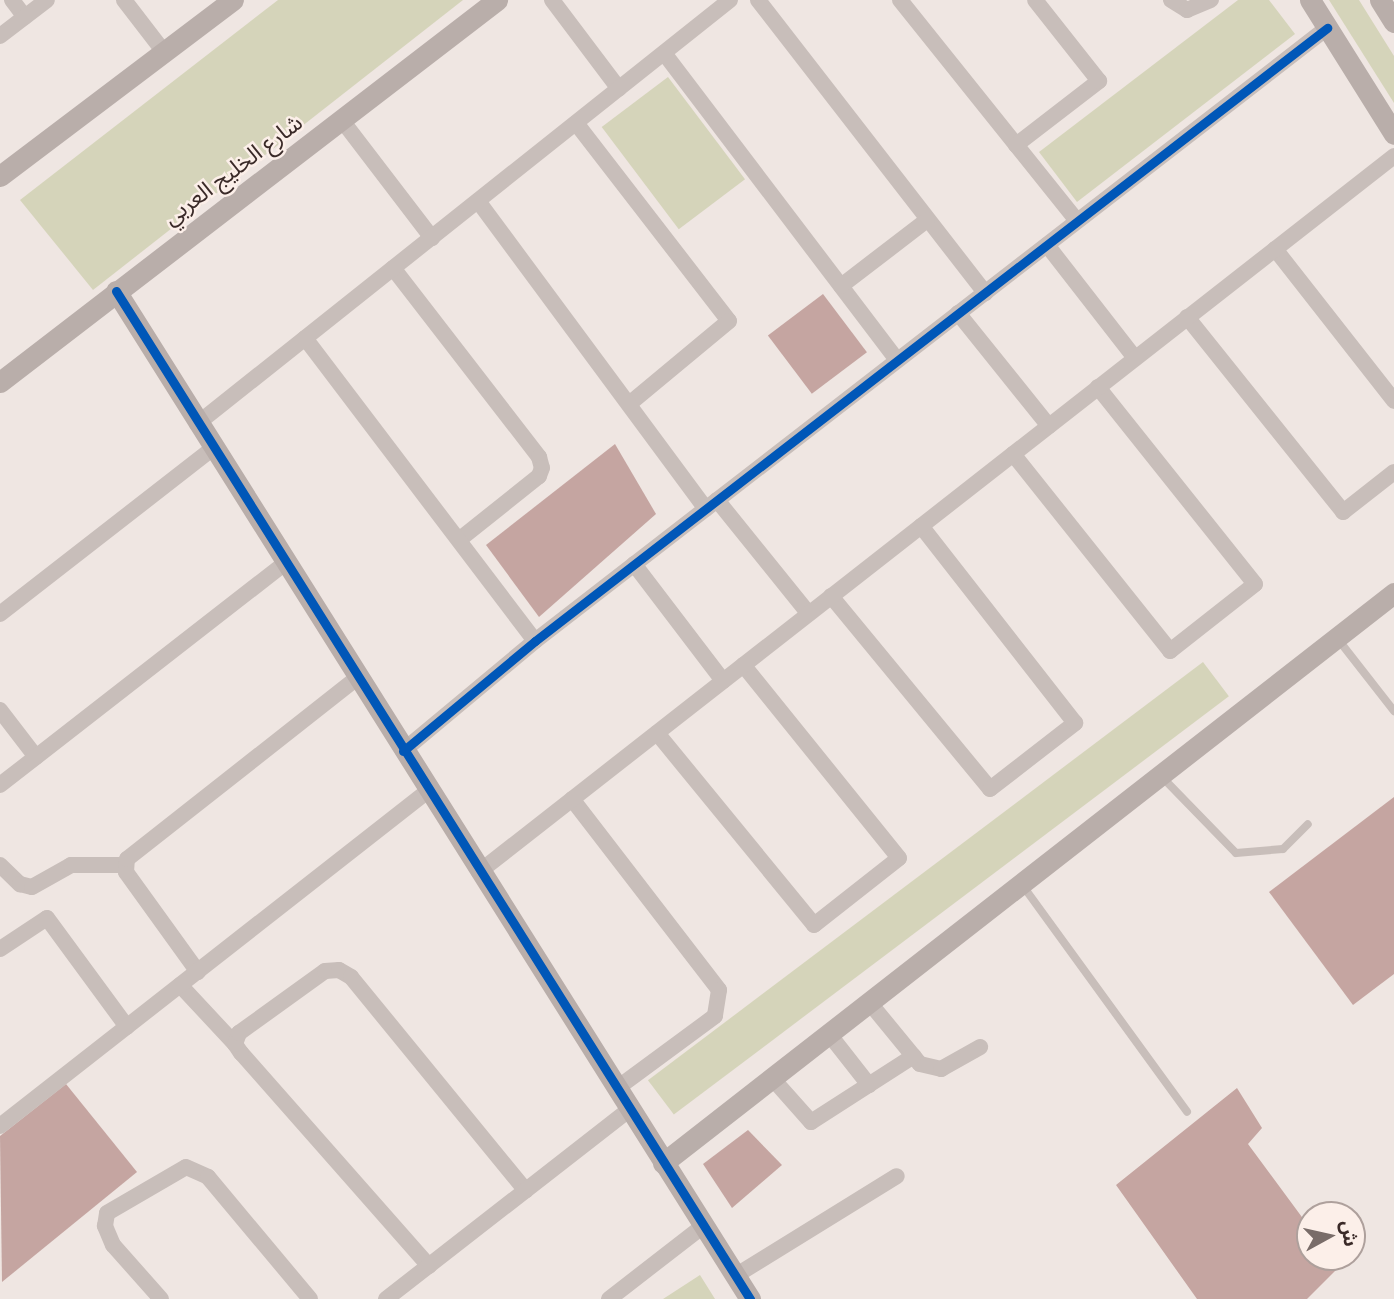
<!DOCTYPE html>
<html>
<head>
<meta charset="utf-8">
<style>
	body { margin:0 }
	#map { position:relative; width:1394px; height:1299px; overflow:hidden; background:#efe6e2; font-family:"IBM Plex Sans","Noto Sans Arabic",sans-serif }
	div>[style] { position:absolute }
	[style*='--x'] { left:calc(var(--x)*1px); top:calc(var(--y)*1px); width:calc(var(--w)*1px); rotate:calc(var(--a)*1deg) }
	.green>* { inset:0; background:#d5d4ba; transform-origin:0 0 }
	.building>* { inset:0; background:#c5a5a1; transform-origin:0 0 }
	.lane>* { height:8px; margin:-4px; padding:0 4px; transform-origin:4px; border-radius:4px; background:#c8beba }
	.street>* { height:16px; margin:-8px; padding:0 8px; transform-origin:8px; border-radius:8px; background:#c8beba }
	.secondary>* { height:21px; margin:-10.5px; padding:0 10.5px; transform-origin:10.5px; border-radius:10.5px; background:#b9aeaa }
	.cycleway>* { height:9px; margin:-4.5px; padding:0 4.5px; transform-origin:4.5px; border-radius:4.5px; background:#0057b8 }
	span { translate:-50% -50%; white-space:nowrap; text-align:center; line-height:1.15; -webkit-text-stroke:5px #fcefe9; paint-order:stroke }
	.street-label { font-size:23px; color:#3a2a28 }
	.north { position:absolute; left:1296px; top:1201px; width:70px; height:70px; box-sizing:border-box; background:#fcefe9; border:2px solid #aea09c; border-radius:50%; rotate:82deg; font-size:19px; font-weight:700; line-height:28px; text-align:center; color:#3a2a28 }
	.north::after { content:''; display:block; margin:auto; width:24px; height:32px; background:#796c69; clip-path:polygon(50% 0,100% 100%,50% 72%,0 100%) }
</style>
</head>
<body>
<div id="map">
	<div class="green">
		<div style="clip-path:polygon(278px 0,463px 0,93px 290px,20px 200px)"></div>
		<div style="clip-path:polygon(1238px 0,1269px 0,1295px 34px,1077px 202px,1039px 152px)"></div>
		<div style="clip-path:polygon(1329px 0,1359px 0,1394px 56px,1394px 103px)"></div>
		<div style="left:668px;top:77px;width:128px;height:83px;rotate:53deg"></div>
		<div style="left:1203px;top:662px;width:43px;height:695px;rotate:53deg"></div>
		<div style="clip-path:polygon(700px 1275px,715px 1299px,663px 1299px)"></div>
	</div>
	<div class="building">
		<div style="left:823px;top:294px;width:73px;height:69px;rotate:53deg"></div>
		<div style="clip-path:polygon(615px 444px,656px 514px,539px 617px,486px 545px)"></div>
		<div style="clip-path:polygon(1394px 797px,1394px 974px,1353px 1005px,1269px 892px)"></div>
		<div style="clip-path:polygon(66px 1084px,137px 1172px,2px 1282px,0 1136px)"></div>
		<div style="clip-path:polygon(1237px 1088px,1262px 1128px,1248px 1144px,1310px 1228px,1310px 1257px,1331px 1257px,1339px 1267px,1307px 1299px,1197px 1299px,1116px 1185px)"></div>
		<div style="clip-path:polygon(748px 1130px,782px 1165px,732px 1208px,703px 1164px)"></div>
	</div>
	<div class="lane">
		<div style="--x:1337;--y:638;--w:93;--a:52"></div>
		<div style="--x:1162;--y:777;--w:106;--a:45.8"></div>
		<div style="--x:1236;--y:853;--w:47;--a:-4.9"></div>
		<div style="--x:1283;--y:849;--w:35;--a:-45"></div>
		<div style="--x:1023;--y:886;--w:279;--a:54"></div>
	</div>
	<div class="street">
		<div style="--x:12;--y:0;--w:21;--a:53"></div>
		<div style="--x:124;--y:0;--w:66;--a:52.4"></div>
		<div style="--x:552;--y:0;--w:111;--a:53"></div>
		<div style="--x:758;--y:0;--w:371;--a:52.2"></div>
		<div style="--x:900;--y:0;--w:283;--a:51.3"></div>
		<div style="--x:1171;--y:0;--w:19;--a:32"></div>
		<div style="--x:1187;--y:10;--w:26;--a:-23"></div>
		<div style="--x:0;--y:36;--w:59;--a:-37.5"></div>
		<div style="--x:664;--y:53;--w:385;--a:52.8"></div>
		<div style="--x:341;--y:119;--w:150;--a:52.6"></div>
		<div style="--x:576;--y:123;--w:250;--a:52.3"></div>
		<div style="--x:729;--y:321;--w:130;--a:140.3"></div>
		<div style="--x:1016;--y:145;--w:105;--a:-37.6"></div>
		<div style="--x:1099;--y:81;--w:103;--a:-128.3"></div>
		<div style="--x:478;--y:201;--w:383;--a:53.5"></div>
		<div style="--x:1047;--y:245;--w:143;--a:52.1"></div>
		<div style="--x:1275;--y:249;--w:193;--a:51.9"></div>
		<div style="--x:393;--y:268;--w:239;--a:52.3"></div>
		<div style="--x:539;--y:457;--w:11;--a:75"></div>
		<div style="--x:542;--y:468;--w:9;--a:111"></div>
		<div style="--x:539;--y:476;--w:101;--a:141.4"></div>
		<div style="--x:841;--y:286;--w:108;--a:-37.5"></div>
		<div style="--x:958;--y:313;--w:145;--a:51.2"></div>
		<div style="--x:1187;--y:317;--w:250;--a:51.3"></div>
		<div style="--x:1343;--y:512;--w:65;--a:-38.1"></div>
		<div style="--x:305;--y:338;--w:380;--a:52.8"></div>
		<div style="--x:197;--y:424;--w:681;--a:-38.5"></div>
		<div style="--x:1013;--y:454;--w:252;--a:51.4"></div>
		<div style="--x:1170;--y:651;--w:108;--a:-38.2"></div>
		<div style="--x:1255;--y:584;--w:252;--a:-128.6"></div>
		<div style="--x:717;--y:500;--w:146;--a:51.1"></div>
		<div style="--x:634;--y:564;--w:147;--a:52.7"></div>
		<div style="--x:831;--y:596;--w:250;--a:50.5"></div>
		<div style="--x:990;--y:789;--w:108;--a:-37.8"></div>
		<div style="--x:1075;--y:723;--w:250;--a:-128"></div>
		<div style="--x:0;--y:614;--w:269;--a:-37.9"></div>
		<div style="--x:0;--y:710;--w:59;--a:52.5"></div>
		<div style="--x:657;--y:733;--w:248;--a:50.7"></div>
		<div style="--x:814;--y:925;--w:108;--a:-38.2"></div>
		<div style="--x:899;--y:858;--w:248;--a:-128.9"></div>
		<div style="--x:403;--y:751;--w:172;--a:-39.8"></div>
		<div style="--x:535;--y:641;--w:1002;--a:-37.74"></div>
		<div style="--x:0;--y:785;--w:361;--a:-37.9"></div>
		<div style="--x:572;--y:799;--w:241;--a:52.4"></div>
		<div style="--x:719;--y:990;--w:26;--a:99"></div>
		<div style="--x:715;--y:1016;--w:123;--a:143.6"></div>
		<div style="--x:0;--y:865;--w:28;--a:44"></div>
		<div style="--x:20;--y:884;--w:12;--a:14"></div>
		<div style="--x:32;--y:887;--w:45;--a:-29.4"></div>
		<div style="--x:71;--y:865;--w:54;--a:0"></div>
		<div style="--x:479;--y:872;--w:1162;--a:-38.04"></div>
		<div style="--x:0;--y:949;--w:56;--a:-33.4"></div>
		<div style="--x:47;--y:918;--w:135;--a:53.7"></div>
		<div style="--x:198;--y:972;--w:123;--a:-125.8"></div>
		<div style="--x:126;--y:872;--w:13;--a:-86"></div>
		<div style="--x:127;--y:859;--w:293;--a:-38.2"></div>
		<div style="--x:180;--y:985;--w:81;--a:47"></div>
		<div style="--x:869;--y:1002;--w:80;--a:50.6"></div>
		<div style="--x:920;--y:1064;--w:22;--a:13"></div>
		<div style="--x:941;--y:1069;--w:45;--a:-29.4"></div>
		<div style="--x:829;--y:1034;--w:65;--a:51.9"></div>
		<div style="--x:772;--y:1078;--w:59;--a:48.4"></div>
		<div style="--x:811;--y:1122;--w:122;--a:-32.7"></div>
		<div style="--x:0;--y:1126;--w:545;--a:-38.07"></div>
		<div style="--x:429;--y:1266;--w:284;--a:-131.4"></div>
		<div style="--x:241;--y:1053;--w:11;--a:-124"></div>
		<div style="--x:235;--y:1044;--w:12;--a:-70"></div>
		<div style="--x:239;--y:1033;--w:106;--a:-35.8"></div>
		<div style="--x:325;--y:971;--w:14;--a:-4"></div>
		<div style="--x:339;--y:970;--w:14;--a:30"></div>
		<div style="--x:351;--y:977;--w:276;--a:50.7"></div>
		<div style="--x:735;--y:1276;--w:190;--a:-31.7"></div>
		<div style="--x:161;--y:1299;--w:72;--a:-131.6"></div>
		<div style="--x:113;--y:1245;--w:21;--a:-113"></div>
		<div style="--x:105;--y:1226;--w:13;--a:-81"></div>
		<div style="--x:107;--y:1213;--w:91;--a:-30.2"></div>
		<div style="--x:186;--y:1167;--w:24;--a:24"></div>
		<div style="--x:208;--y:1177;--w:159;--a:50.1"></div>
		<div style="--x:386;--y:1299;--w:309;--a:-37.9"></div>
		<div style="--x:609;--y:1299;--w:119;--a:-37.8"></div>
	</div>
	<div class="secondary">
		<div style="--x:1310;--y:0;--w:158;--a:57.9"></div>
		<div style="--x:1380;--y:0;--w:26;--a:58"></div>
		<div style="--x:0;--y:176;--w:292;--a:-37.1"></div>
		<div style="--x:116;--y:291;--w:1191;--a:57.83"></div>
		<div style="--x:0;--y:382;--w:627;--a:-37.55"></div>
		<div style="--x:663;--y:1163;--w:927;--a:-37.95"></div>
	</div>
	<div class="cycleway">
		<div style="--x:116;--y:291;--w:1191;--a:57.83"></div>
		<div style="--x:403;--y:751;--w:172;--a:-39.8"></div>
		<div style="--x:535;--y:641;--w:1002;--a:-37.74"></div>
	</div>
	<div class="street-label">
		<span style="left:232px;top:169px;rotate:-37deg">شارع الخليج العربي</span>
	</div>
	<div class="north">ش</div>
</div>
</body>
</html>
